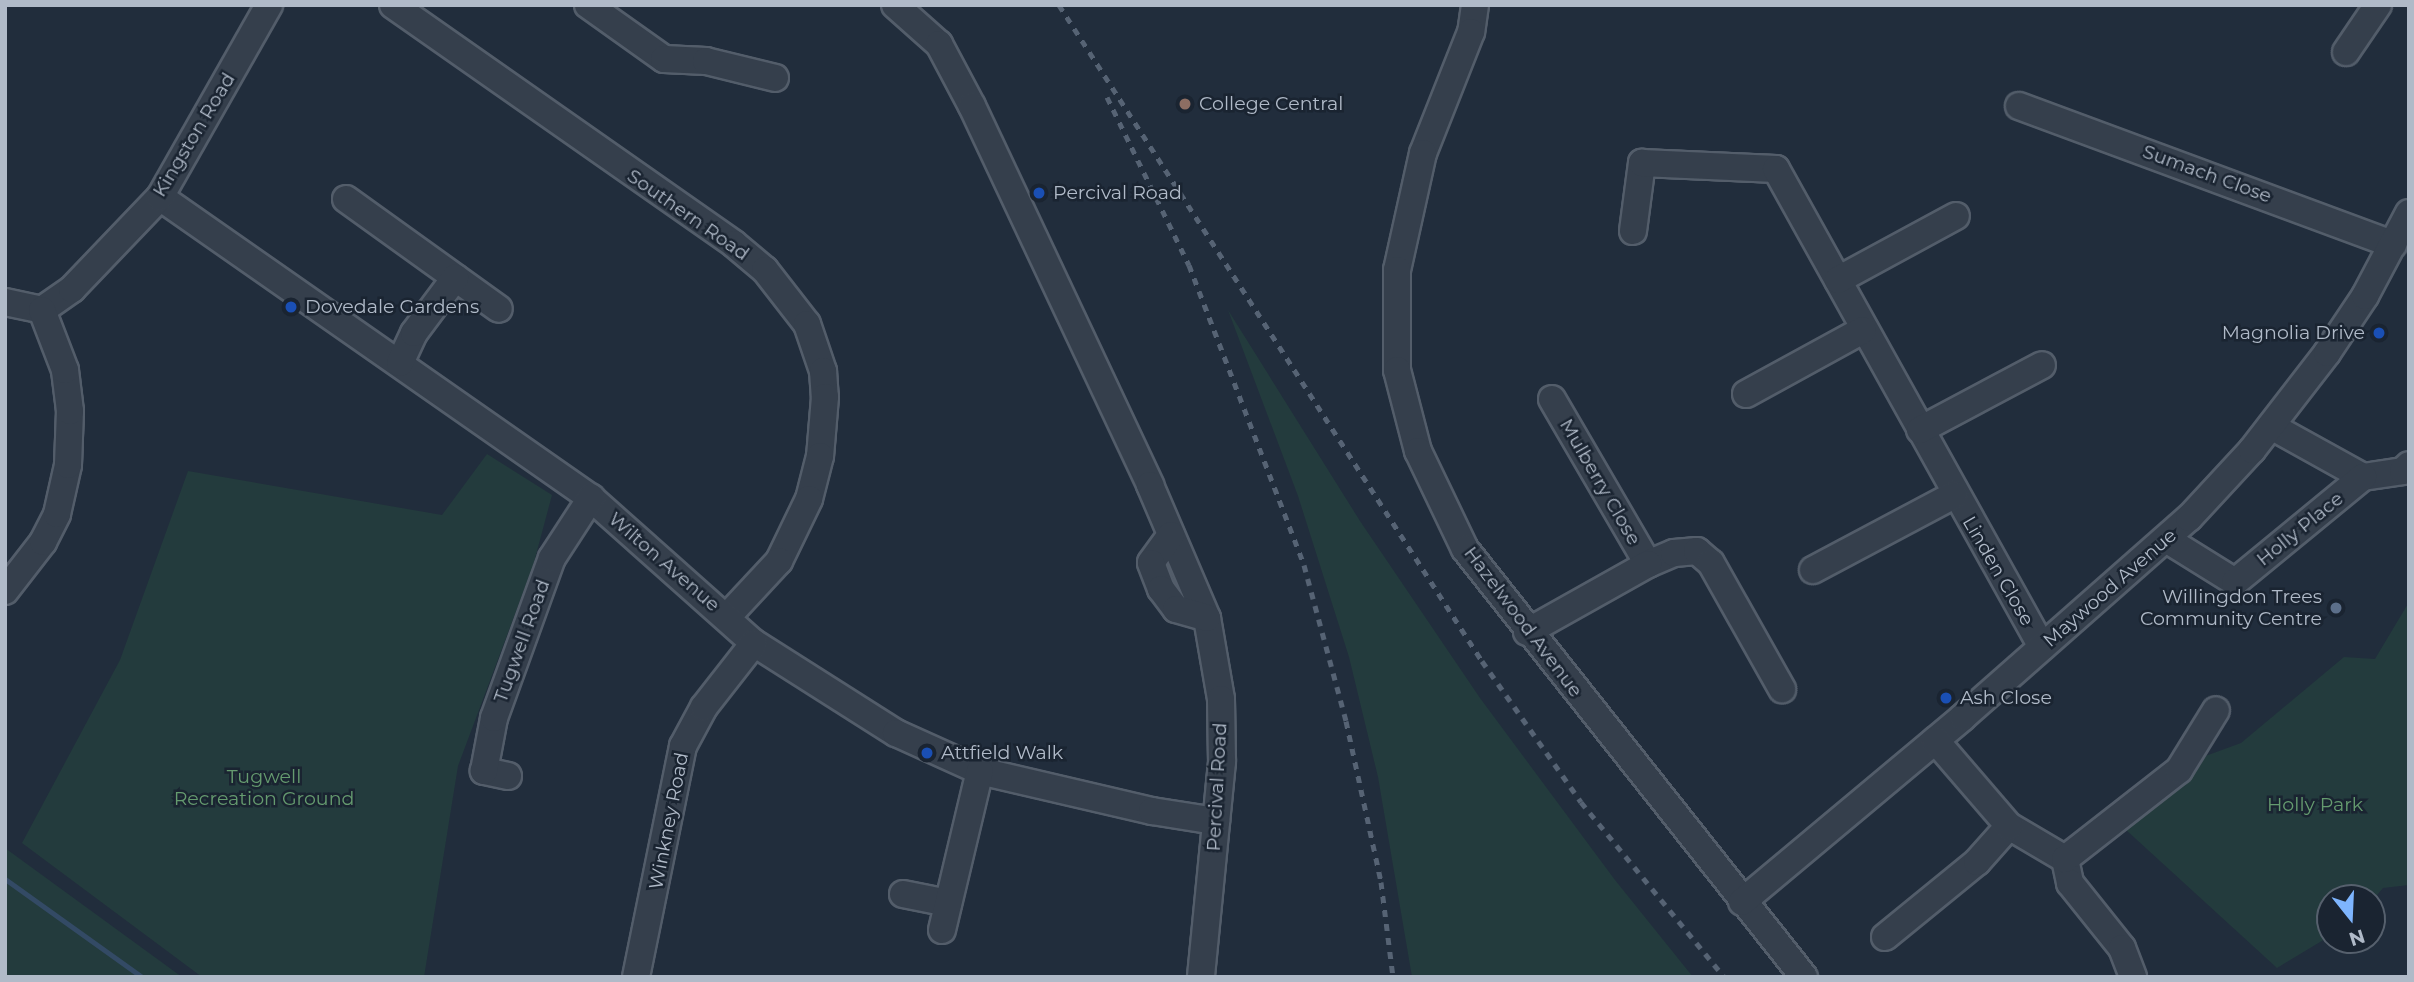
<!DOCTYPE html>
<html>
<head>
<meta charset="utf-8">
<style>
	body { margin:0 }
	#map { position:relative; width:2414px; height:982px; overflow:hidden; background:#212d3c; font-family:Montserrat,sans-serif }
	div>[style] { position:absolute }
	[style*='--x'] { left:calc(var(--x)*1px); top:calc(var(--y)*1px); width:calc(var(--w)*1px); rotate:calc(var(--a)*1deg) }
	.green>* { inset:0; background:#233b3d }
	.stream>* { height:5px; margin:-2.5px; padding:0 2.5px; transform-origin:2.5px; border-radius:2.5px; background:#334a65 }
	.roads { filter:drop-shadow(2px 0 #535d6a) drop-shadow(-2px 0 #535d6a) drop-shadow(0 2px #535d6a) drop-shadow(0 -2px #535d6a) }
	.minor>* { height:26px; margin:-13px; padding:0 13px; transform-origin:13px; border-radius:13px; background:#353f4c }
	.rail>* { height:5px; margin-top:-2.5px; transform-origin:0; background:repeating-linear-gradient(90deg,#566374 0 7px,transparent 0 14px) }
	.dots>* { width:19px; height:19px; translate:-50% -50%; box-sizing:border-box; border:4px solid #1a2431; border-radius:50% }
	span { translate:-50% -50%; white-space:nowrap; text-align:center; line-height:1.15; -webkit-text-stroke:5px #1a2431; paint-order:stroke }
	.poi-label { font-size:19px; color:#b0bac8 }
	.left { translate:0 -50%; text-align:left }
	.right { translate:-100% -50%; text-align:right }
	.street-label { font-size:19px; color:#b0bac8 }
	.park-label { font-size:19px; color:#659b6f }
	.frame { position:absolute; inset:0; border:7px solid #b0bac8; pointer-events:none }
	.north { position:absolute; left:2316px; top:884px; width:70px; height:70px; box-sizing:border-box; background:#1a2431; border:2px solid #56606d; border-radius:50%; rotate:162deg; font-size:19px; font-weight:700; line-height:28px; text-align:center; color:#b0bac8 }
	.north::after { content:''; display:block; margin:auto; width:24px; height:32px; background:#7eb5fe; clip-path:polygon(50% 0,100% 100%,50% 72%,0 100%) }
</style>
</head>
<body>
<div id="map">
	<div class="green">
		<div style="clip-path:polygon(1228px 310px,1360px 521px,1480px 698px,1615px 880px,1693px 977px,1412px 977px,1378px 777px,1349px 657px,1298px 496px)"></div>
		<div style="clip-path:polygon(487px 454px,552px 495px,533px 566px,458px 766px,424px 977px,202px 977px,22px 843px,120px 660px,188px 471px,442px 515px)"></div>
		<div style="clip-path:polygon(2409px 602px,2409px 885px,2383px 888px,2372px 901px,2330px 898px,2330px 936px,2277px 968px,2125px 829px,2200px 758px,2241px 743px,2344px 657px,2375px 659px)"></div>
		<div style="clip-path:polygon(5px 848px,182px 977px,5px 977px)"></div>
	</div>
	<div class="stream">
		<div style="--x:5;--y:879;--w:168;--a:35.6"></div>
	</div>
	<div class="roads">
		<div class="minor">
			<div style="--x:393;--y:5;--w:416;--a:35"></div>
			<div style="--x:734;--y:244;--w:40;--a:40"></div>
			<div style="--x:765;--y:270;--w:68;--a:52.1"></div>
			<div style="--x:807;--y:324;--w:50;--a:71.2"></div>
			<div style="--x:823;--y:371;--w:26;--a:86"></div>
			<div style="--x:825;--y:397;--w:59;--a:94.8"></div>
			<div style="--x:820;--y:456;--w:44;--a:104.3"></div>
			<div style="--x:809;--y:499;--w:69;--a:115.8"></div>
			<div style="--x:779;--y:561;--w:76;--a:132.9"></div>
			<div style="--x:588;--y:5;--w:93;--a:35.4"></div>
			<div style="--x:664;--y:59;--w:42;--a:2.7"></div>
			<div style="--x:706;--y:61;--w:71;--a:13.8"></div>
			<div style="--x:895;--y:5;--w:59;--a:41.6"></div>
			<div style="--x:939;--y:44;--w:70;--a:62"></div>
			<div style="--x:972;--y:106;--w:419;--a:64.8"></div>
			<div style="--x:1150;--y:485;--w:145;--a:66.8"></div>
			<div style="--x:1207;--y:618;--w:82;--a:80.2"></div>
			<div style="--x:1221;--y:699;--w:63;--a:89.1"></div>
			<div style="--x:1222;--y:762;--w:216;--a:95.6"></div>
			<div style="--x:1475;--y:5;--w:27;--a:98"></div>
			<div style="--x:1471;--y:32;--w:130;--a:111.6"></div>
			<div style="--x:1423;--y:153;--w:120;--a:102.5"></div>
			<div style="--x:1397;--y:270;--w:100;--a:90"></div>
			<div style="--x:1397;--y:370;--w:84;--a:75.5"></div>
			<div style="--x:1418;--y:451;--w:109;--a:64.4"></div>
			<div style="--x:1465;--y:549;--w:546;--a:51.62"></div>
			<div style="--x:2346;--y:52;--w:57;--a:-55.8"></div>
			<div style="--x:2019;--y:106;--w:399;--a:20.3"></div>
			<div style="--x:160;--y:197;--w:526;--a:34.93"></div>
			<div style="--x:591;--y:498;--w:218;--a:41.7"></div>
			<div style="--x:754;--y:643;--w:168;--a:32.4"></div>
			<div style="--x:896;--y:733;--w:92;--a:24.3"></div>
			<div style="--x:980;--y:771;--w:177;--a:13.1"></div>
			<div style="--x:1152;--y:811;--w:65;--a:8.9"></div>
			<div style="--x:346;--y:199;--w:188;--a:35.7"></div>
			<div style="--x:1633;--y:231;--w:69;--a:-82.5"></div>
			<div style="--x:1642;--y:163;--w:134;--a:2.6"></div>
			<div style="--x:1776;--y:169;--w:547;--a:60.9"></div>
			<div style="--x:1838;--y:280;--w:134;--a:-28.5"></div>
			<div style="--x:5;--y:302;--w:38;--a:12"></div>
			<div style="--x:42;--y:310;--w:37;--a:-35"></div>
			<div style="--x:72;--y:289;--w:127;--a:-46.3"></div>
			<div style="--x:160;--y:197;--w:221;--a:-60.4"></div>
			<div style="--x:400;--y:363;--w:33;--a:-65"></div>
			<div style="--x:414;--y:333;--w:69;--a:-53.3"></div>
			<div style="--x:1746;--y:394;--w:133;--a:-28.7"></div>
			<div style="--x:1552;--y:399;--w:191;--a:59.8"></div>
			<div style="--x:1648;--y:564;--w:28;--a:-23"></div>
			<div style="--x:1674;--y:553;--w:23;--a:-5"></div>
			<div style="--x:1697;--y:551;--w:18;--a:41"></div>
			<div style="--x:1711;--y:563;--w:145;--a:60.6"></div>
			<div style="--x:2271;--y:426;--w:105;--a:29"></div>
			<div style="--x:2363;--y:477;--w:40;--a:-8.5"></div>
			<div style="--x:2403;--y:471;--w:8;--a:-45"></div>
			<div style="--x:1920;--y:430;--w:138;--a:-28"></div>
			<div style="--x:1171;--y:535;--w:34;--a:126"></div>
			<div style="--x:1151;--y:563;--w:28;--a:69"></div>
			<div style="--x:1161;--y:589;--w:25;--a:53"></div>
			<div style="--x:1176;--y:609;--w:32;--a:16"></div>
			<div style="--x:2166;--y:539;--w:81;--a:31.9"></div>
			<div style="--x:2235;--y:582;--w:166;--a:-39.4"></div>
			<div style="--x:1813;--y:570;--w:160;--a:-28"></div>
			<div style="--x:5;--y:591;--w:62;--a:-52.2"></div>
			<div style="--x:43;--y:542;--w:31;--a:-63"></div>
			<div style="--x:57;--y:514;--w:50;--a:-77.3"></div>
			<div style="--x:68;--y:465;--w:54;--a:-87.9"></div>
			<div style="--x:70;--y:411;--w:41;--a:-97"></div>
			<div style="--x:65;--y:370;--w:64;--a:-111"></div>
			<div style="--x:1527;--y:632;--w:139;--a:-29.3"></div>
			<div style="--x:508;--y:776;--w:25;--a:-168"></div>
			<div style="--x:484;--y:771;--w:54;--a:-79.3"></div>
			<div style="--x:494;--y:718;--w:170;--a:-70.1"></div>
			<div style="--x:552;--y:558;--w:72;--a:-57"></div>
			<div style="--x:2009;--y:826;--w:65;--a:30.5"></div>
			<div style="--x:2065;--y:859;--w:25;--a:78"></div>
			<div style="--x:2070;--y:883;--w:83;--a:51.3"></div>
			<div style="--x:2122;--y:948;--w:31;--a:69"></div>
			<div style="--x:2065;--y:859;--w:145;--a:-38"></div>
			<div style="--x:2179;--y:770;--w:70;--a:-58.3"></div>
			<div style="--x:903;--y:894;--w:46;--a:11.3"></div>
			<div style="--x:1742;--y:902;--w:288;--a:-39.9"></div>
			<div style="--x:1963;--y:717;--w:301;--a:-41.4"></div>
			<div style="--x:2189;--y:518;--w:93;--a:-47.2"></div>
			<div style="--x:2252;--y:450;--w:123;--a:-52.3"></div>
			<div style="--x:2327;--y:353;--w:69;--a:-56.3"></div>
			<div style="--x:2365;--y:296;--w:94;--a:-62.1"></div>
			<div style="--x:942;--y:930;--w:163;--a:-76.6"></div>
			<div style="--x:1885;--y:937;--w:119;--a:-39.2"></div>
			<div style="--x:1977;--y:862;--w:48;--a:-48.4"></div>
			<div style="--x:2009;--y:826;--w:113;--a:-130.7"></div>
			<div style="--x:636;--y:977;--w:236;--a:-78.5"></div>
			<div style="--x:683;--y:746;--w:44;--a:-61.7"></div>
			<div style="--x:704;--y:707;--w:81;--a:-52"></div>
		</div>
	</div>
	<div class="rail">
		<div style="--x:1059;--y:5;--w:781;--a:57.19"></div>
		<div style="--x:1482;--y:661;--w:172;--a:54.9"></div>
		<div style="--x:1581;--y:802;--w:226;--a:50.7"></div>
		<div style="--x:1107;--y:97;--w:187;--a:64"></div>
		<div style="--x:1189;--y:265;--w:321;--a:69"></div>
		<div style="--x:1304;--y:565;--w:162;--a:74.9"></div>
		<div style="--x:1346;--y:721;--w:165;--a:77.7"></div>
		<div style="--x:1381;--y:882;--w:96;--a:82.8"></div>
	</div>
	<div class="dots">
		<div style="left:1185px;top:104px;background:#8d6e63"></div>
		<div style="left:1039px;top:193px;background:#1a4fb4"></div>
		<div style="left:291px;top:307px;background:#1a4fb4"></div>
		<div style="left:2379px;top:333px;background:#1a4fb4"></div>
		<div style="left:2336px;top:608px;background:#5c6f8a"></div>
		<div style="left:1946px;top:698px;background:#1a4fb4"></div>
		<div style="left:927px;top:753px;background:#1a4fb4"></div>
	</div>
	<div class="poi-label">
		<span class="left" style="left:1199px;top:104px">College Central</span>
		<span class="left" style="left:1053px;top:193px">Percival Road</span>
		<span class="left" style="left:305px;top:307px">Dovedale Gardens</span>
		<span class="right" style="left:2365px;top:333px">Magnolia Drive</span>
		<span class="right" style="left:2322px;top:608px">Willingdon Trees<br>Community Centre</span>
		<span class="left" style="left:1960px;top:698px">Ash Close</span>
		<span class="left" style="left:941px;top:753px">Attfield Walk</span>
	</div>
	<div class="street-label">
		<span style="left:194px;top:135px;rotate:-59deg">Kingston Road</span>
		<span style="left:2207px;top:174px;rotate:20deg">Sumach Close</span>
		<span style="left:688px;top:215px;rotate:35deg">Southern Road</span>
		<span style="left:1600px;top:482px;rotate:60deg">Mulberry Close</span>
		<span style="left:2300px;top:529px;rotate:-39deg">Holly Place</span>
		<span style="left:664px;top:562px;rotate:41deg">Wilton Avenue</span>
		<span style="left:1998px;top:571px;rotate:60deg">Linden Close</span>
		<span style="left:2110px;top:588px;rotate:-41deg">Maywood Avenue</span>
		<span style="left:1523px;top:622px;rotate:53deg">Hazelwood Avenue</span>
		<span style="left:522px;top:641px;rotate:-70deg">Tugwell Road</span>
		<span style="left:1217px;top:787px;rotate:-87deg">Percival Road</span>
		<span style="left:669px;top:821px;rotate:-79deg">Winkney Road</span>
	</div>
	<div class="park-label">
		<span style="left:264px;top:788px">Tugwell<br>Recreation Ground</span>
		<span style="left:2315px;top:805px">Holly Park</span>
	</div>
	<div class="frame"></div>
	<div class="north">N</div>
</div>
</body>
</html>
